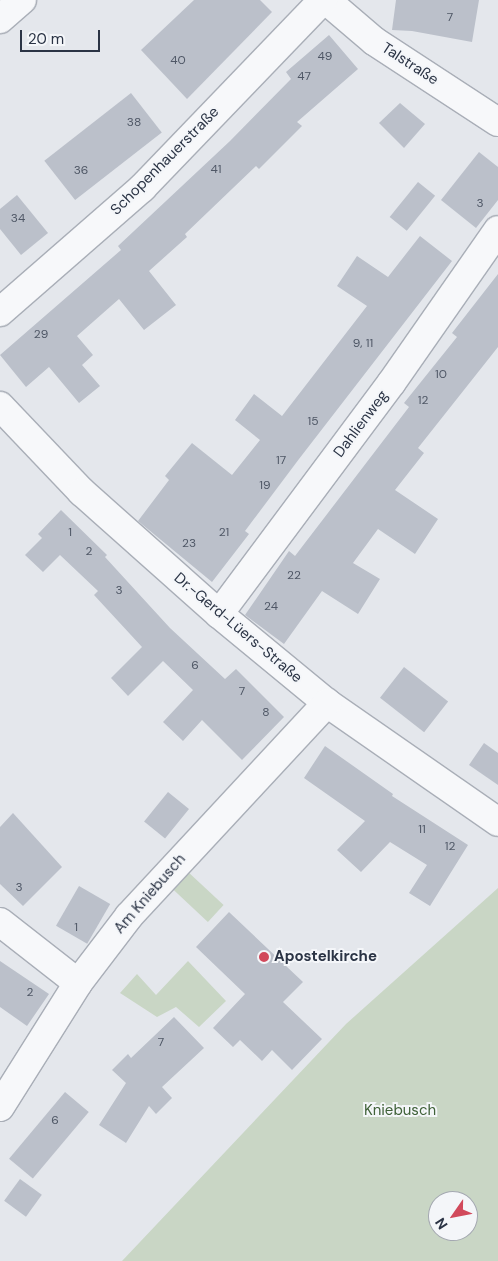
<!DOCTYPE html>
<html>
<head>
<meta charset="utf-8">
<style>
	body { margin:0 }
	#map { position:relative; width:498px; height:1261px; overflow:hidden; background:#e4e7ec; font-family:"DM Sans",sans-serif }
	div>[style] { position:absolute }
	[style*='--x'] { left:calc(var(--x)*1px); top:calc(var(--y)*1px); width:calc(var(--w)*1px); rotate:calc(var(--a)*1deg) }
	.green>* { inset:0; background:#c9d6c5; transform-origin:0 0 }
	.building>* { inset:0; background:#bbc0ca; transform-origin:0 0 }
	.roads { filter:drop-shadow(1px 0 #a9aeb7) drop-shadow(-1px 0 #a9aeb7) drop-shadow(0 1px #a9aeb7) drop-shadow(0 -1px #a9aeb7) }
	.minor>* { height:28px; margin:-14px; padding:0 14px; transform-origin:14px; border-radius:14px; background:#f7f8fa }
	.dots>* { width:14px; height:14px; translate:-50% -50%; box-sizing:border-box; border:2px solid #f4f6f9; border-radius:50% }
	span { translate:-50% -50%; white-space:nowrap; text-align:center; line-height:1.15; -webkit-text-stroke:4px #f4f6f9; paint-order:stroke }
	.number-label { font-size:12px; color:#4f5766 }
	.number-label span { -webkit-text-stroke-width:0 }
	.street-label { font-size:15px; color:#2b3445 }
	.poi-label { font-size:15px; color:#2b3445; font-weight:700 }
	.left { translate:0 -50%; text-align:left }
	.park-label { font-size:15px; color:#3f6138 }
	.north { position:absolute; left:428px; top:1191px; width:50px; height:50px; box-sizing:border-box; background:#f4f6f9; border:1px solid #a4a8b1; border-radius:50%; rotate:237deg; font-size:14px; font-weight:700; line-height:20px; text-align:center; color:#2b3445 }
	.north::after { content:''; display:block; margin:auto; width:18px; height:22px; background:#d1495b; clip-path:polygon(50% 0,100% 100%,50% 72%,0 100%) }
	.scale { position:absolute; left:20px; top:30px; width:80px; height:22px; box-sizing:border-box; border:2px solid #2b3445; border-top:0; padding-left:6px; font-size:15px; line-height:18px; white-space:nowrap; color:#2b3445; -webkit-text-stroke:4px #f4f6f9; paint-order:stroke }
</style>
</head>
<body>
<div id="map">
	<div class="green">
		<div style="left:187px;top:871px;width:50px;height:23px;rotate:43deg"></div>
		<div style="clip-path:polygon(evenodd,498px 888px,498px 1261px,122px 1261px,346px 1024px,498px 888px,438px 1201px,468px 1201px,468px 1231px,438px 1231px,438px 1201px)"></div>
		<div style="clip-path:polygon(188px 961px,226px 1001px,199px 1027px,176px 1007px,157px 1017px,120px 993px,137px 974px,156px 995px)"></div>
	</div>
	<div class="building">
		<div style="clip-path:polygon(194px 0,260px 0,272px 12px,187px 99px,141px 50px)"></div>
		<div style="clip-path:polygon(396px 0,479px 0,472px 42px,412px 31px,392px 30px)"></div>
		<div style="clip-path:polygon(329px 35px,358px 69px,297px 122px,302px 126px,259px 169px,256px 166px,185px 234px,187px 237px,149px 271px,176px 305px,144px 330px,119px 299px,77px 336px,93px 355px,82px 365px,100px 386px,79px 403px,49px 367px,26px 387px,0 355px,121px 250px,118px 246px,230px 141px,291px 79px,286px 72px)"></div>
		<div style="left:131px;top:93px;width:50px;height:110px;rotate:52deg"></div>
		<div style="clip-path:polygon(400px 103px,425px 124px,404px 148px,379px 123px)"></div>
		<div style="clip-path:polygon(479px 152px,498px 167px,498px 200px,476px 228px,441px 200px)"></div>
		<div style="left:418px;top:182px;width:22px;height:45px;rotate:39deg"></div>
		<div style="clip-path:polygon(17px 195px,48px 233px,21px 255px,0 229px,0 209px)"></div>
		<div style="clip-path:polygon(420px 236px,452px 261px,299px 459px,245px 531px,249px 534px,212px 582px,138px 521px,169px 480px,165px 476px,192px 443px,232px 475px,260px 440px,235px 420px,254px 394px,282px 416px,367px 306px,337px 286px,357px 256px,388px 277px)"></div>
		<div style="clip-path:polygon(498px 274px,498px 347px,418px 448px,424px 453px,395px 490px,438px 519px,415px 554px,378px 529px,353px 563px,380px 579px,358px 614px,322px 591px,284px 644px,245px 615px,289px 551px,295px 556px,409px 407px,404px 403px,457px 337px,452px 333px)"></div>
		<div style="clip-path:polygon(61px 510px,107px 555px,105px 557px,170px 628px,225px 679px,236px 669px,284px 717px,242px 760px,202px 720px,183px 741px,163px 722px,193px 690px,163px 661px,128px 696px,111px 678px,142px 647px,94px 595px,98px 591px,60px 555px,43px 572px,25px 555px,42px 538px,38px 534px)"></div>
		<div style="left:404px;top:667px;width:56px;height:39px;rotate:38deg"></div>
		<div style="clip-path:polygon(484px 743px,498px 753px,498px 785px,469px 765px)"></div>
		<div style="clip-path:polygon(325px 746px,393px 794px,392px 796px,468px 845px,430px 906px,409px 893px,427px 865px,390px 842px,361px 872px,337px 850px,365px 821px,304px 778px)"></div>
		<div style="left:168px;top:792px;width:27px;height:38px;rotate:39deg"></div>
		<div style="clip-path:polygon(13px 813px,62px 867px,23px 906px,0 884px,0 827px)"></div>
		<div style="left:79px;top:886px;width:36px;height:46px;rotate:30deg"></div>
		<div style="clip-path:polygon(229px 912px,303px 982px,283px 1002px,322px 1039px,292px 1070px,272px 1050px,262px 1061px,240px 1040px,233px 1047px,213px 1028px,245px 994px,196px 947px)"></div>
		<div style="clip-path:polygon(0 961px,49px 994px,27px 1026px,0 1007px)"></div>
		<div style="clip-path:polygon(174px 1017px,204px 1048px,162px 1087px,172px 1098px,156px 1114px,149px 1106px,126px 1143px,99px 1125px,126px 1083px,112px 1070px,128px 1054px,131px 1058px)"></div>
		<div style="left:65px;top:1092px;width:31px;height:87px;rotate:40deg"></div>
		<div style="left:20px;top:1179px;width:27px;height:27px;rotate:36deg"></div>
	</div>
	<div class="roads">
		<div class="minor">
			<div style="--x:326;--y:0;--w:63;--a:40.5"></div>
			<div style="--x:374;--y:41;--w:148;--a:33.2"></div>
			<div style="--x:0;--y:19;--w:29;--a:-41"></div>
			<div style="--x:0;--y:312;--w:189;--a:-41.1"></div>
			<div style="--x:142;--y:188;--w:261;--a:-46.1"></div>
			<div style="--x:0;--y:406;--w:119;--a:46.4"></div>
			<div style="--x:82;--y:492;--w:183;--a:41.7"></div>
			<div style="--x:219;--y:614;--w:140;--a:39.5"></div>
			<div style="--x:327;--y:703;--w:208;--a:34.8"></div>
			<div style="--x:219;--y:614;--w:289;--a:-53.3"></div>
			<div style="--x:392;--y:382;--w:185;--a:-55.1"></div>
			<div style="--x:0;--y:922;--w:99;--a:38"></div>
			<div style="--x:0;--y:1107;--w:146;--a:-57.8"></div>
			<div style="--x:78;--y:983;--w:84;--a:-52.7"></div>
			<div style="--x:129;--y:916;--w:291;--a:-47.1"></div>
		</div>
	</div>
	<div class="dots">
		<div style="left:264px;top:957px;background:#d1495b"></div>
	</div>
	<div class="number-label">
		<span style="left:450px;top:18px">7</span>
		<span style="left:325px;top:57px">49</span>
		<span style="left:178px;top:61px">40</span>
		<span style="left:304px;top:77px">47</span>
		<span style="left:134px;top:123px">38</span>
		<span style="left:216px;top:170px">41</span>
		<span style="left:81px;top:171px">36</span>
		<span style="left:480px;top:204px">3</span>
		<span style="left:18px;top:219px">34</span>
		<span style="left:41px;top:335px">29</span>
		<span style="left:363px;top:344px">9, 11</span>
		<span style="left:441px;top:375px">10</span>
		<span style="left:423px;top:401px">12</span>
		<span style="left:313px;top:422px">15</span>
		<span style="left:281px;top:461px">17</span>
		<span style="left:265px;top:486px">19</span>
		<span style="left:70px;top:533px">1</span>
		<span style="left:224px;top:533px">21</span>
		<span style="left:189px;top:544px">23</span>
		<span style="left:89px;top:552px">2</span>
		<span style="left:294px;top:576px">22</span>
		<span style="left:119px;top:591px">3</span>
		<span style="left:271px;top:607px">24</span>
		<span style="left:195px;top:666px">6</span>
		<span style="left:242px;top:692px">7</span>
		<span style="left:266px;top:713px">8</span>
		<span style="left:422px;top:830px">11</span>
		<span style="left:450px;top:847px">12</span>
		<span style="left:19px;top:888px">3</span>
		<span style="left:76px;top:928px">1</span>
		<span style="left:30px;top:993px">2</span>
		<span style="left:161px;top:1043px">7</span>
		<span style="left:55px;top:1121px">6</span>
	</div>
	<div class="street-label">
		<span style="left:410px;top:64px;rotate:33deg">Talstraße</span>
		<span style="left:165px;top:161px;rotate:-45deg">Schopenhauerstraße</span>
		<span style="left:361px;top:424px;rotate:-53deg">Dahlienweg</span>
		<span style="left:238px;top:628px;rotate:40deg">Dr.-Gerd-Lüers-Straße</span>
		<span style="left:150px;top:894px;rotate:-49deg">Am Kniebusch</span>
	</div>
	<div class="poi-label">
		<span class="left" style="left:274px;top:957px">Apostelkirche</span>
	</div>
	<div class="park-label">
		<span style="left:400px;top:1111px">Kniebusch</span>
	</div>
	<div class="north">N</div>
	<div class="scale">20 m</div>
</div>
</body>
</html>
